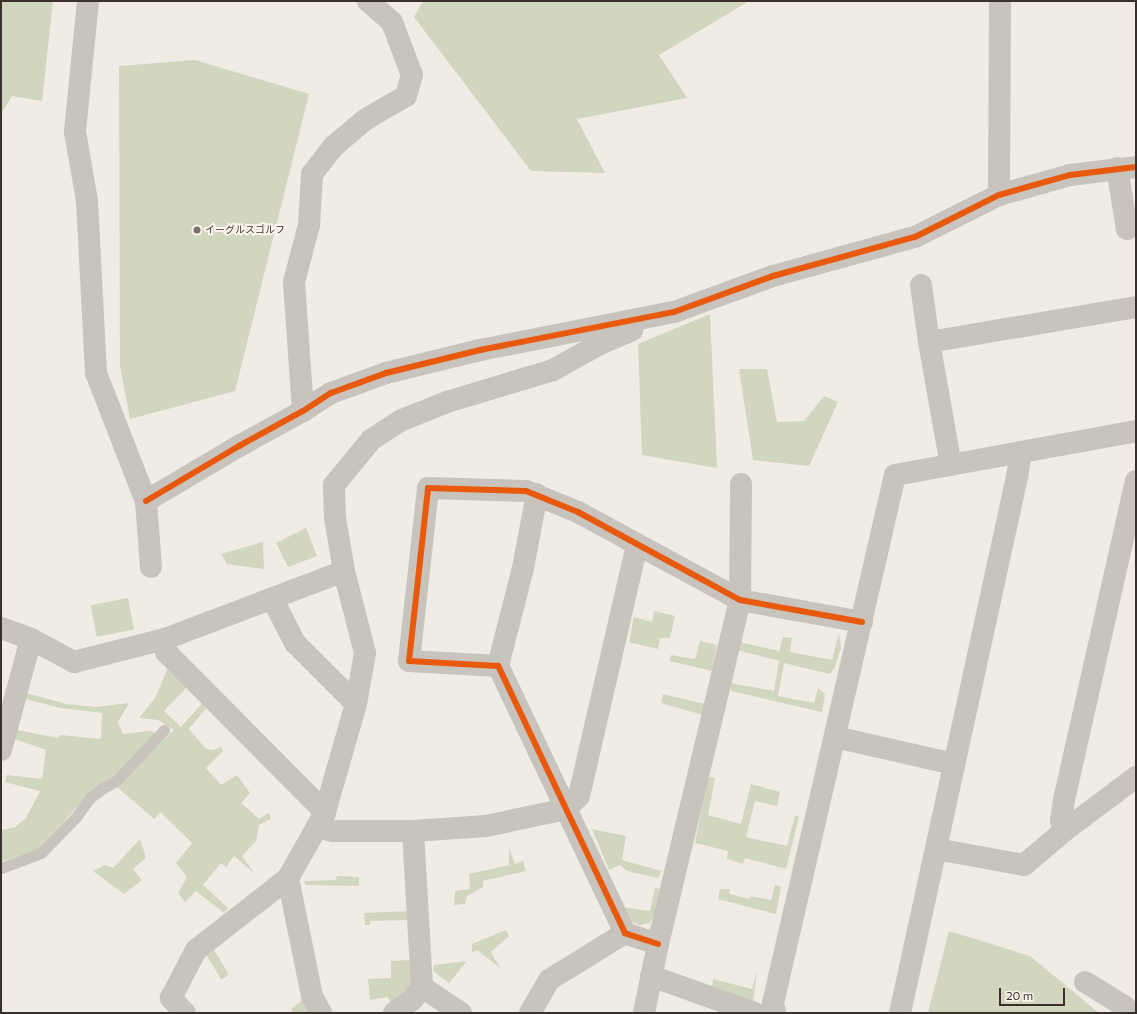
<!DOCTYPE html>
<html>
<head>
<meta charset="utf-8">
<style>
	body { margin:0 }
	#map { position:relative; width:1137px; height:1014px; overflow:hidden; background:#f0ebe5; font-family:Commissioner,"Noto Sans JP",sans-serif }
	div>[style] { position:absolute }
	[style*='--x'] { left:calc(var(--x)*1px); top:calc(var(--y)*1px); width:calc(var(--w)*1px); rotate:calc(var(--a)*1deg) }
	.green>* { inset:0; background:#d1d6bf; transform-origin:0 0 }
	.service>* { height:11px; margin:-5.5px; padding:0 5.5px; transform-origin:5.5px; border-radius:5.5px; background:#c9c3be }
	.minor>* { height:22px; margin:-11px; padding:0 11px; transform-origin:11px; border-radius:11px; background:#c9c3be }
	.cycleway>* { height:6px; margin:-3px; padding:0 3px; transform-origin:3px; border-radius:3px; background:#e8590c }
	.dots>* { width:11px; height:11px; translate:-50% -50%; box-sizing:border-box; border:2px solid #fbf5ee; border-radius:50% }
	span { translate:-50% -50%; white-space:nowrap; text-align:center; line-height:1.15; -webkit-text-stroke:4px #fbf5ee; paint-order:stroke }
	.poi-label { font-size:10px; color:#3b302b }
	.left { translate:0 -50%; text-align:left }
	.frame { position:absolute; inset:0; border:2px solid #3b302b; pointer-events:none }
	.scale { position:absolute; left:999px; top:988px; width:66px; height:18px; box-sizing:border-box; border:2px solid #3b302b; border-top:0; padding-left:5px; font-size:12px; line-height:14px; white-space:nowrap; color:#3b302b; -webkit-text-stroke:3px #fbf5ee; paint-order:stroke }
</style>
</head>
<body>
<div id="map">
	<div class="green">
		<div style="clip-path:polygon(1px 1px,53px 1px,42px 101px,12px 96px,1px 114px)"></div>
		<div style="clip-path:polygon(423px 1px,745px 1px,746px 3px,659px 55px,687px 98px,577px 119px,605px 173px,531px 171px,414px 17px)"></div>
		<div style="clip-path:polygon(195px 60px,309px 94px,235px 391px,130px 419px,120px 366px,119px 66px)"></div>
		<div style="clip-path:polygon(710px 314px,717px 468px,642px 455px,638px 344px)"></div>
		<div style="clip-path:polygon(739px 369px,767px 369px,777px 422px,804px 421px,824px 396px,838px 402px,809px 466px,753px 460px)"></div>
		<div style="clip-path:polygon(306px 528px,317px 556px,288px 567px,276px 543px)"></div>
		<div style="clip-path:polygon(263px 542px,264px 569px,227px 564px,221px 554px)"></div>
		<div style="left:128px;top:598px;width:32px;height:38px;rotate:79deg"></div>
		<div style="clip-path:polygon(654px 611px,675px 616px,670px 638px,660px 638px,658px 649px,629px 642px,634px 617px,652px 622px)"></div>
		<div style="clip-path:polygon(839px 633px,841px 648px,835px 667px,830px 674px,784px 663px,778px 696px,814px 703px,818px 688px,825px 694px,822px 712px,731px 691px,731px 683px,774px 691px,779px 661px,738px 650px,740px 642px,779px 651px,783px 637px,792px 638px,790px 652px,832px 660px)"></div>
		<div style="clip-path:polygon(700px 641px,717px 645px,712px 671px,669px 661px,671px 655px,695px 659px)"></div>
		<div style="clip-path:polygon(168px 668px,187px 687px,164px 711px,181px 727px,207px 698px,207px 707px,189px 729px,206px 749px,213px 750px,221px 747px,223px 751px,206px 768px,221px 785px,237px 775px,250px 793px,241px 803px,259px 819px,269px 813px,271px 819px,259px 825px,256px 841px,242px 856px,254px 873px,234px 856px,226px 867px,221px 863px,203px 885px,228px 908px,224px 913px,196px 891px,185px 902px,178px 893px,187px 877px,176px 863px,192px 843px,160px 812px,154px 819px,116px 786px,174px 730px,158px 720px,139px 718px,155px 698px)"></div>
		<div style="clip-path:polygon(23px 692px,66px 704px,96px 707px,129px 703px,118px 722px,123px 734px,150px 731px,156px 733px,114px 777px,89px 793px,40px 849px,1px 862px,1px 823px,2px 830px,15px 827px,26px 818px,40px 791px,5px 782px,7px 775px,42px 779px,46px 750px,15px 739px,17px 730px,58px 738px,60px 735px,101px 739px,102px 713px,61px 708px,21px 698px)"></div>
		<div style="clip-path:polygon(663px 694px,705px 704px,703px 715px,661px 703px)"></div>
		<div style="clip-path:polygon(708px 777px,715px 778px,708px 815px,741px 824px,751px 784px,780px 792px,777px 806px,755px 801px,746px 837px,787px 846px,795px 815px,799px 817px,786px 869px,745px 858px,743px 864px,727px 859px,728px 851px,695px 843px)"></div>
		<div style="clip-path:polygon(592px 829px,626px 836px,622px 860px,661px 871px,658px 878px,627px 871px,620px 865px,609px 870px)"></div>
		<div style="clip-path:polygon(140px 839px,146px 858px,133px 869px,142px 880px,124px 894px,93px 871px,105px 865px,113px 868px)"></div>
		<div style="clip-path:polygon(509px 848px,515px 864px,523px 861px,526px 871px,483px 881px,483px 887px,467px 896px,465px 904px,454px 905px,455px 891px,470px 889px,469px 874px,509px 865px)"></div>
		<div style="clip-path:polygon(337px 876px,359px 877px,359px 886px,306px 885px,304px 881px,336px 880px)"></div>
		<div style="clip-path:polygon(775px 885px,781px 887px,776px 914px,718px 899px,720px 889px,730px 889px,729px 894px,749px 899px,751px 896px,771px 900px)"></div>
		<div style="clip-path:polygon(655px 888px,662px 889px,657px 911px,650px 923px,639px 925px,627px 919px,622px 907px,650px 911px)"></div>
		<div style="clip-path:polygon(410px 911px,410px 920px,370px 921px,370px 925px,365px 925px,364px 913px)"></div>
		<div style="clip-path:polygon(506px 930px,509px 936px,491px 952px,500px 968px,477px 950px,472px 953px,472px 944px)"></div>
		<div style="clip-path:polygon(949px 931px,1030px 956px,1099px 1013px,928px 1013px)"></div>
		<div style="left:214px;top:950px;width:29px;height:9px;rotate:59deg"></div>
		<div style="clip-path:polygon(410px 960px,412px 990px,391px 1005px,388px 997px,370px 1000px,368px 979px,391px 978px,391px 961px)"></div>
		<div style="clip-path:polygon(467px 961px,449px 983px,433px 971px,434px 965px)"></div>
		<div style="clip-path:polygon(757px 971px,753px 1003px,712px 989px,713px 979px,752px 989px)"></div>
		<div style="clip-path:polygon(305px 998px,312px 1013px,293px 1013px,291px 1009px)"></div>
	</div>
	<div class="service">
		<div style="--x:1;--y:868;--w:43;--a:-20.6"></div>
		<div style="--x:41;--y:853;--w:50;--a:-45.8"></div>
		<div style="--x:76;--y:817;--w:24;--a:-54"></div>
		<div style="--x:90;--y:798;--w:16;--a:-38"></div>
		<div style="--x:103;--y:788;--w:15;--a:-28"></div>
		<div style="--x:116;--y:781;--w:70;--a:-46.7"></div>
	</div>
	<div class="minor">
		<div style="--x:88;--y:1;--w:132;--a:95.7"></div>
		<div style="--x:75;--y:132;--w:70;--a:80.1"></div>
		<div style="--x:87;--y:201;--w:172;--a:87"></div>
		<div style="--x:96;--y:373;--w:137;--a:68.7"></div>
		<div style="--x:146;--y:501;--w:66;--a:85.7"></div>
		<div style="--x:1117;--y:168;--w:62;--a:80.7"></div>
		<div style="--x:999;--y:195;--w:194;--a:-89.7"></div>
		<div style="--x:921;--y:285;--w:58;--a:82"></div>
		<div style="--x:929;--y:342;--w:125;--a:79.9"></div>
		<div style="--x:929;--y:342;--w:210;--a:-9.6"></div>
		<div style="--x:303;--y:411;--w:129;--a:-94"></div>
		<div style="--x:294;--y:282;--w:59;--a:-75.3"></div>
		<div style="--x:309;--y:225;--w:51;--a:-86.6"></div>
		<div style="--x:312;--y:174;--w:36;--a:-52"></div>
		<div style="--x:334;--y:146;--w:42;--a:-40.2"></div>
		<div style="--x:366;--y:119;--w:46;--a:-29.9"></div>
		<div style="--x:406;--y:96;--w:22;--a:-74"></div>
		<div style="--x:412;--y:75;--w:57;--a:-110.7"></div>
		<div style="--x:392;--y:22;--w:32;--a:-139"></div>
		<div style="--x:146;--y:501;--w:108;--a:-30.6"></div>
		<div style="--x:239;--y:446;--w:73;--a:-28.7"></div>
		<div style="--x:303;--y:411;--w:33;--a:-33"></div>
		<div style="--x:331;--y:393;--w:59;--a:-20"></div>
		<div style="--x:386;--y:373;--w:97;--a:-13.7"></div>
		<div style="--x:480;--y:350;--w:198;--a:-11.1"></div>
		<div style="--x:674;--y:312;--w:105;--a:-20"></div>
		<div style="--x:773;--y:276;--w:147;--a:-15.4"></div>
		<div style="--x:915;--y:237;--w:94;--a:-26.6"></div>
		<div style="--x:999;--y:195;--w:74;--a:-15.7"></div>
		<div style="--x:1070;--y:175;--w:66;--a:-6.9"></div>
		<div style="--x:273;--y:600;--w:48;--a:62.9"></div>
		<div style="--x:295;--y:643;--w:86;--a:45"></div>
		<div style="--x:1;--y:628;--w:32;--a:20"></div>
		<div style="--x:31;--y:639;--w:49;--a:28.1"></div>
		<div style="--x:74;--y:662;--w:94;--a:-14.2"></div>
		<div style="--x:165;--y:639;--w:191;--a:-20.8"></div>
		<div style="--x:165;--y:639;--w:13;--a:86"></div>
		<div style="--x:166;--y:652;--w:226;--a:45.2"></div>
		<div style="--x:325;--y:812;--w:17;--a:118"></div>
		<div style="--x:317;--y:827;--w:16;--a:14"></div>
		<div style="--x:333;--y:831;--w:80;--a:0"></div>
		<div style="--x:413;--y:831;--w:73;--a:-3.9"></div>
		<div style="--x:486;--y:826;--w:82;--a:-12"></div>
		<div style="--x:566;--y:809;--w:18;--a:-45"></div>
		<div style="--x:579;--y:796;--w:258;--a:-77"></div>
		<div style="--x:498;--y:666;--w:101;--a:-75.7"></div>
		<div style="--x:523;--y:568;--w:75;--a:-79.3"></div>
		<div style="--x:835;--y:737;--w:122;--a:12.8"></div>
		<div style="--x:1;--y:750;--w:115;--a:-74.9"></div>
		<div style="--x:325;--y:812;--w:112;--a:-74"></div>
		<div style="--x:356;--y:704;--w:52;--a:-80"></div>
		<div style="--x:365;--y:653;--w:85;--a:-104.4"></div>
		<div style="--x:344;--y:571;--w:54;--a:-99.6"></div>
		<div style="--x:335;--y:518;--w:33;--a:-92"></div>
		<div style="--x:334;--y:485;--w:58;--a:-50.6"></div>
		<div style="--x:371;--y:440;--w:37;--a:-33"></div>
		<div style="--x:402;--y:420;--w:48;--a:-21.8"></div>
		<div style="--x:447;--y:402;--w:111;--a:-16.8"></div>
		<div style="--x:553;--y:370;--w:56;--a:-28.9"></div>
		<div style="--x:602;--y:343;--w:33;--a:-23"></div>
		<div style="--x:317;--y:827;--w:59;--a:119.6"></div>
		<div style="--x:288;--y:878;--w:120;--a:78.5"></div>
		<div style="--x:312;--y:996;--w:19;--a:62"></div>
		<div style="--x:413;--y:831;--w:156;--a:86.7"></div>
		<div style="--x:422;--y:987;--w:47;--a:33.7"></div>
		<div style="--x:1064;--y:831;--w:10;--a:-107"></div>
		<div style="--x:1061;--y:821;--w:21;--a:-82"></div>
		<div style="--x:1064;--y:800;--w:327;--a:-77.3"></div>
		<div style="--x:936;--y:849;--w:89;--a:10.3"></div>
		<div style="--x:1024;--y:865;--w:52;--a:-40.4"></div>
		<div style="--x:1064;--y:831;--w:90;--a:-36.9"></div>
		<div style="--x:658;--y:944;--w:35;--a:-162"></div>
		<div style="--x:625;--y:933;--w:296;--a:-115.4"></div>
		<div style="--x:498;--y:666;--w:89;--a:-176.8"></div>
		<div style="--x:409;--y:661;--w:174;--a:-83.7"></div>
		<div style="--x:428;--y:488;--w:98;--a:1.8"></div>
		<div style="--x:526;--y:491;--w:56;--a:22"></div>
		<div style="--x:578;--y:512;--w:184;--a:28.5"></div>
		<div style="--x:740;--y:600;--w:124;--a:10.2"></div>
		<div style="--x:651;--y:976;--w:110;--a:19.6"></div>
		<div style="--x:1085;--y:982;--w:46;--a:31.6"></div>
		<div style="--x:1124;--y:1006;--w:10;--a:45"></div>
		<div style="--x:775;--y:1012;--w:9;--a:-103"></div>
		<div style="--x:773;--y:1003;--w:542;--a:-76.99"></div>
		<div style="--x:895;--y:475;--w:245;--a:-10.3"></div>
		<div style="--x:185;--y:1013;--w:21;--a:-133"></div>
		<div style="--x:171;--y:998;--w:54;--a:-62.5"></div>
		<div style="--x:196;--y:950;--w:117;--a:-38"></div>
		<div style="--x:394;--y:1013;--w:24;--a:-36"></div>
		<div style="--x:413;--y:999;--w:15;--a:-53"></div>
		<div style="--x:530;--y:1013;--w:38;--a:-60"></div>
		<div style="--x:549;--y:980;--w:89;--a:-31.7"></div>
		<div style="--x:644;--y:1013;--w:70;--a:-78.5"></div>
		<div style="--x:658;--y:944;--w:354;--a:-76.6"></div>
		<div style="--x:740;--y:600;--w:116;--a:-89.5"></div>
		<div style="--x:900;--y:1013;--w:549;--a:-77.69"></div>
		<div style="--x:1017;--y:477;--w:25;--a:-81"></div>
	</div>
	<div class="cycleway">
		<div style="--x:146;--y:501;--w:108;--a:-30.6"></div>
		<div style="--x:239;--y:446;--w:73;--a:-28.7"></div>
		<div style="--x:303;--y:411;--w:33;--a:-33"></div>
		<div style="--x:331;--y:393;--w:59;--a:-20"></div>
		<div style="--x:386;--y:373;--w:97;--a:-13.7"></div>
		<div style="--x:480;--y:350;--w:198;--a:-11.1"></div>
		<div style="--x:674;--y:312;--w:105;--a:-20"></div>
		<div style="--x:773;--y:276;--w:147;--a:-15.4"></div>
		<div style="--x:915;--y:237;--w:94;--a:-26.6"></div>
		<div style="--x:999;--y:195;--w:74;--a:-15.7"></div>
		<div style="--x:1070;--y:175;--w:66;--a:-6.9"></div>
		<div style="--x:658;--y:944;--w:35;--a:-162"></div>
		<div style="--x:625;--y:933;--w:296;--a:-115.4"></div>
		<div style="--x:498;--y:666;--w:89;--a:-176.8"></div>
		<div style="--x:409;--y:661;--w:174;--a:-83.7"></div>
		<div style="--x:428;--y:488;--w:98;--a:1.8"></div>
		<div style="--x:526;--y:491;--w:56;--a:22"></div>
		<div style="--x:578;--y:512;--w:184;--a:28.5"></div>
		<div style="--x:740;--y:600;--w:124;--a:10.2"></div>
	</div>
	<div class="dots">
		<div style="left:197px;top:230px;background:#7a716c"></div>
	</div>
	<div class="poi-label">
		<span class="left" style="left:205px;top:230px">イーグルスゴルフ</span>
	</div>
	<div class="frame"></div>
	<div class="scale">20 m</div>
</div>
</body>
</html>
